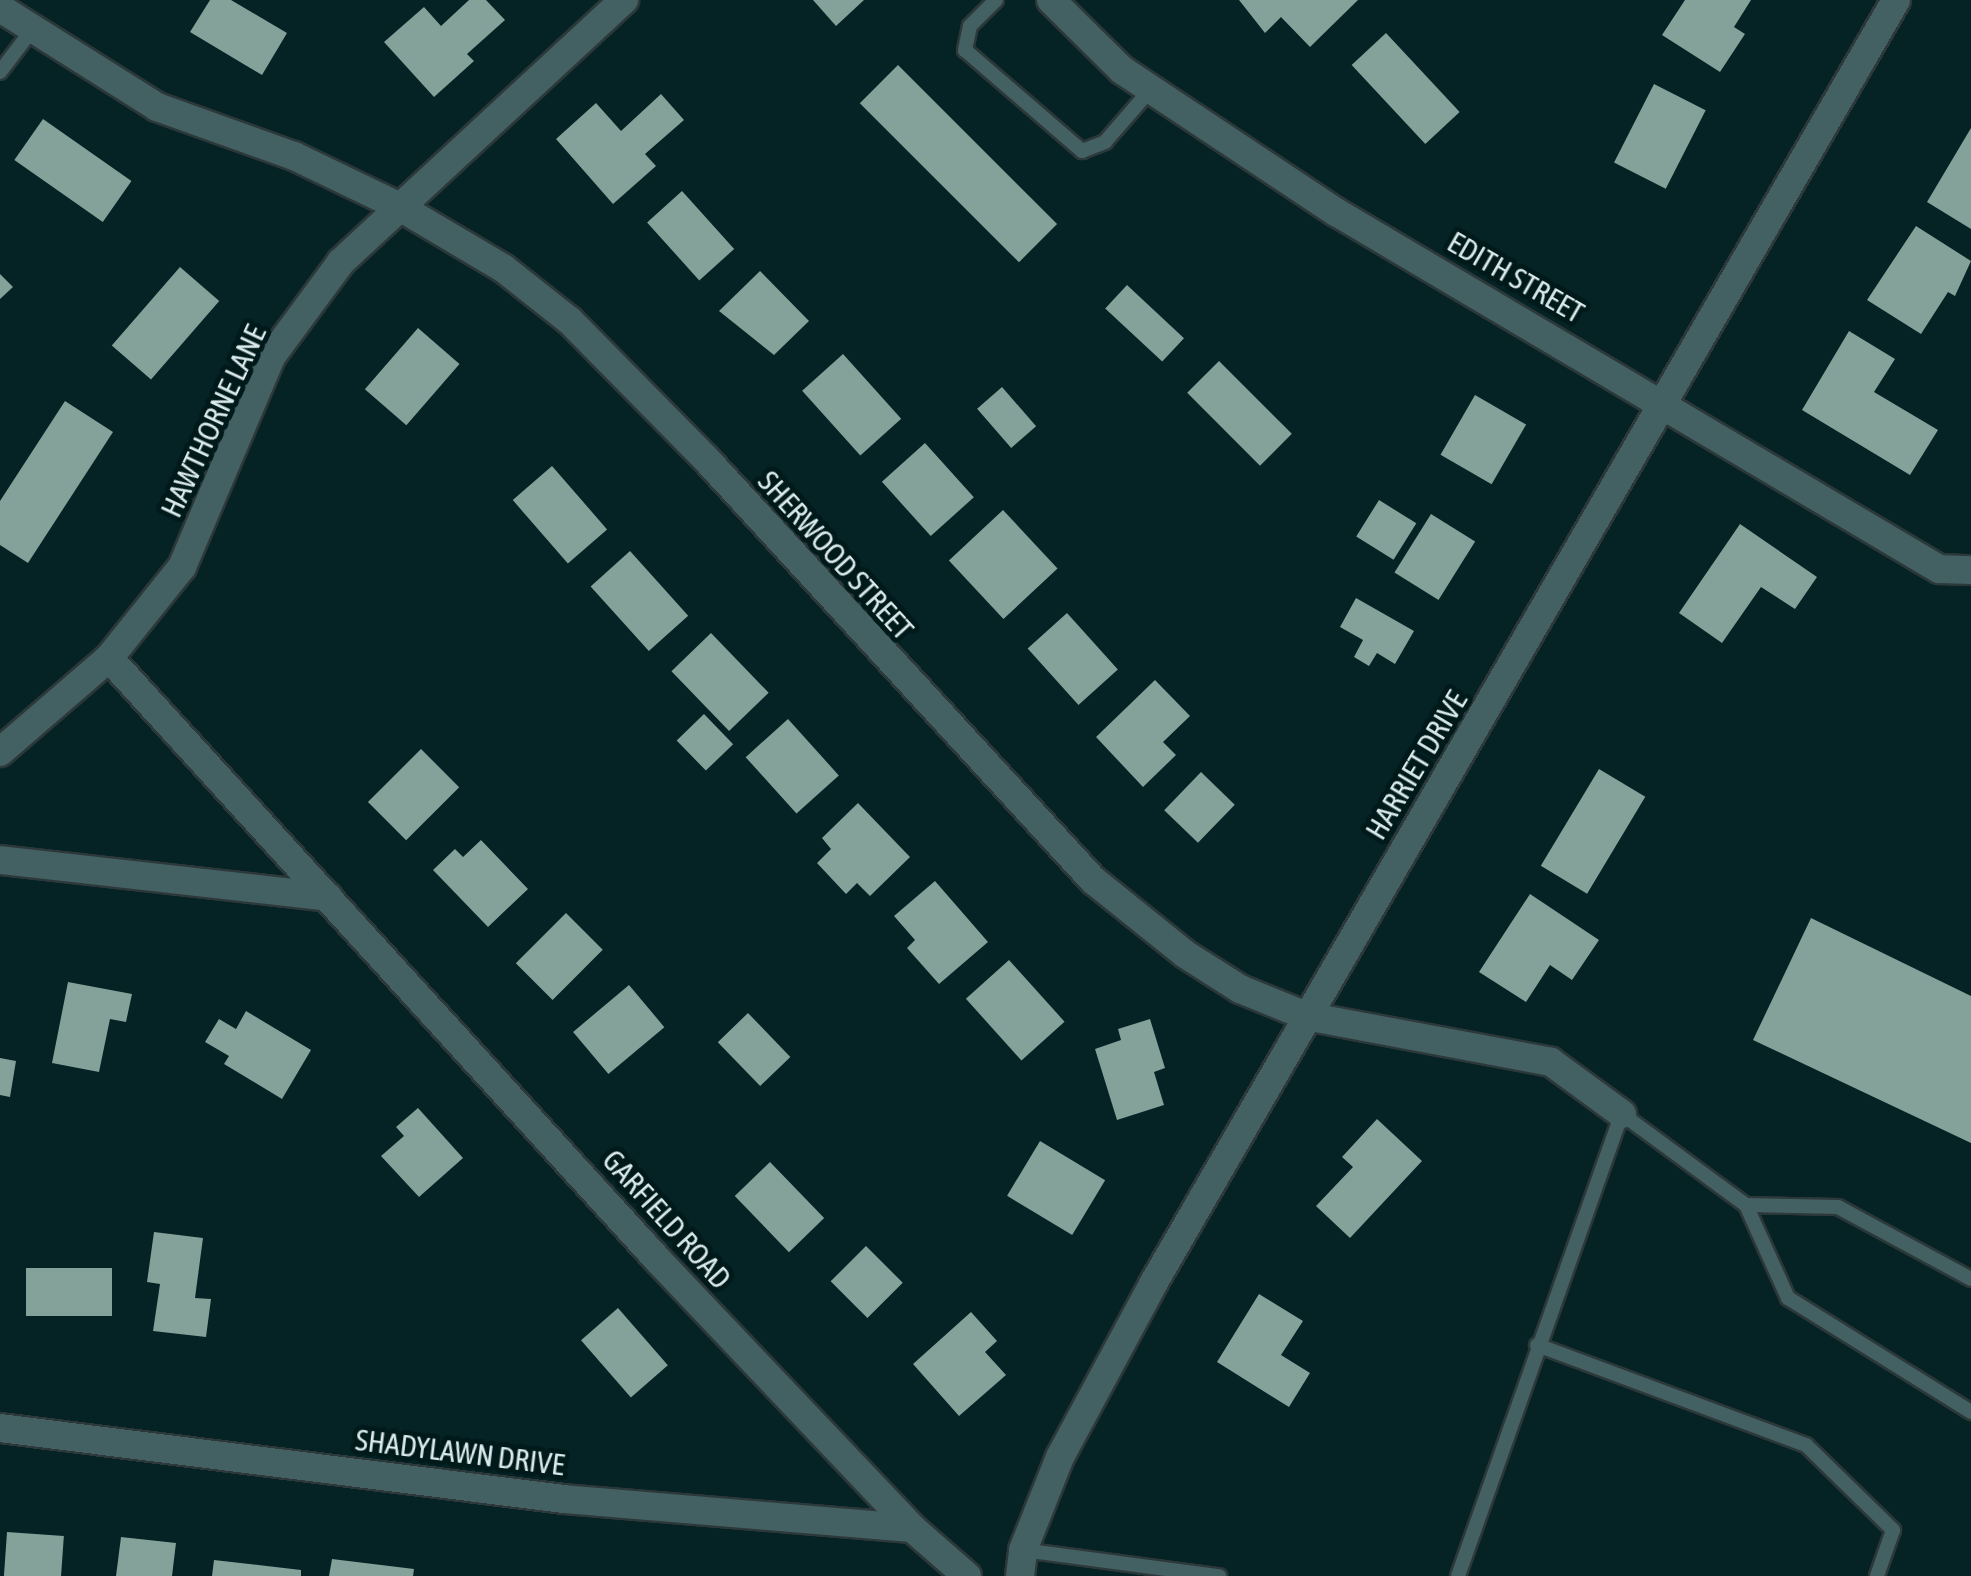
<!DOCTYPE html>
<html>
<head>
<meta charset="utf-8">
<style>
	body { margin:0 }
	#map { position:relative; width:1971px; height:1576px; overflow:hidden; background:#052224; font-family:"Asap Condensed",sans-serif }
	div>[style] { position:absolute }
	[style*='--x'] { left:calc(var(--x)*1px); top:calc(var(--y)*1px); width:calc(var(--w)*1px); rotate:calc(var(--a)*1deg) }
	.building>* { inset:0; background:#84a19a; transform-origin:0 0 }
	.roads { filter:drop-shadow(2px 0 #2c3839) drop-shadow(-2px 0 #2c3839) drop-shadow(0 2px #2c3839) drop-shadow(0 -2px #2c3839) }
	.service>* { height:14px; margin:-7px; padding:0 7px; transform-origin:7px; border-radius:7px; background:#436062 }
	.minor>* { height:28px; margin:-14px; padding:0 14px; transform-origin:14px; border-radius:14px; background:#436062 }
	span { translate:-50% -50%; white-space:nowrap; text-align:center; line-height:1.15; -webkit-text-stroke:10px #00191b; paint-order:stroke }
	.street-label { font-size:30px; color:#dbebec }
</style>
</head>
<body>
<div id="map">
	<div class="building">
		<div style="clip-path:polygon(210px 0,231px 0,287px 33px,262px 75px,190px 32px)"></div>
		<div style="clip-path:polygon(469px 0,486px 0,505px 20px,467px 54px,474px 61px,434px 97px,384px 42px,424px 7px,441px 26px)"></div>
		<div style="clip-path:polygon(813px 0,864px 0,836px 26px)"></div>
		<div style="clip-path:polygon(1239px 0,1358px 0,1310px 47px,1281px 17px,1265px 33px)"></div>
		<div style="clip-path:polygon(1685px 0,1751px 0,1734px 27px,1745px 34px,1720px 72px,1662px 35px)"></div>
		<div style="left:1386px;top:33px;width:108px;height:47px;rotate:47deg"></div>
		<div style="left:898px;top:65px;width:225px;height:54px;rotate:45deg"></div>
		<div style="left:1654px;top:84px;width:58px;height:88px;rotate:27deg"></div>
		<div style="clip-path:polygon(661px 94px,684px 120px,645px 154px,656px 166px,613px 204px,556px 139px,596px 103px,621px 131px)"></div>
		<div style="left:43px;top:119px;width:108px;height:50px;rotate:35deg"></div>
		<div style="clip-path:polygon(1971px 128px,1971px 229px,1927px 202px)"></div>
		<div style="left:682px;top:191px;width:78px;height:47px;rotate:48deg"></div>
		<div style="clip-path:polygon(1916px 226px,1971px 261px,1955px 296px,1948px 292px,1921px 334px,1867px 300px)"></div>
		<div style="left:180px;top:267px;width:52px;height:104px;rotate:41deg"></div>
		<div style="clip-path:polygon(760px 271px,809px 321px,774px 355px,719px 311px)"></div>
		<div style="clip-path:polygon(0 274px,13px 287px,0 299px)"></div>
		<div style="left:1127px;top:285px;width:78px;height:32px;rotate:43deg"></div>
		<div style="left:418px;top:328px;width:55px;height:81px;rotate:41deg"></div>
		<div style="clip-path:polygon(1849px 331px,1895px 359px,1874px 392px,1938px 430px,1910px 475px,1802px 410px)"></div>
		<div style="left:843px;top:354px;width:87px;height:55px;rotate:48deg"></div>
		<div style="left:1219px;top:361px;width:103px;height:45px;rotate:45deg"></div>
		<div style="left:1002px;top:387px;width:52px;height:33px;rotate:49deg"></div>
		<div style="left:1475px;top:395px;width:59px;height:69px;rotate:30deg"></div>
		<div style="clip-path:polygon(65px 401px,113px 432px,28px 563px,0 545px,0 501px)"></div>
		<div style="left:925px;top:443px;width:73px;height:58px;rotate:48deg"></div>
		<div style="left:552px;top:466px;width:84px;height:52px;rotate:49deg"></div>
		<div style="left:1379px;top:500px;width:44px;height:43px;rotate:32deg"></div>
		<div style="left:1003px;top:510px;width:80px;height:74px;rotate:47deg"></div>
		<div style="left:1431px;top:514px;width:52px;height:69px;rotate:32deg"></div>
		<div style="clip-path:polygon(1740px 524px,1817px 577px,1795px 609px,1761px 587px,1722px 643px,1679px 613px)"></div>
		<div style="left:630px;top:551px;width:87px;height:53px;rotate:48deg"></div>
		<div style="clip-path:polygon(1356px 598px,1414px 631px,1395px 664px,1377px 653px,1369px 666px,1354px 657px,1363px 640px,1340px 627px)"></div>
		<div style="left:1067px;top:613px;width:76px;height:53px;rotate:48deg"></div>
		<div style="left:711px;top:633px;width:83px;height:55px;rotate:46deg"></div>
		<div style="clip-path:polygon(1155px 680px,1190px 716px,1163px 742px,1176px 755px,1143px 787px,1096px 737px)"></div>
		<div style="left:704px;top:714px;width:42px;height:38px;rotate:46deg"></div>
		<div style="left:788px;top:719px;width:76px;height:57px;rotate:48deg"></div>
		<div style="left:421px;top:749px;width:54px;height:75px;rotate:45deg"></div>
		<div style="left:1599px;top:769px;width:54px;height:113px;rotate:31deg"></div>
		<div style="left:1201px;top:772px;width:47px;height:53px;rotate:44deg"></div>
		<div style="clip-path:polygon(858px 803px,910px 857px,870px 896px,857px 883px,846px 894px,817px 863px,831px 849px,822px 838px)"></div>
		<div style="clip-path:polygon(481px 840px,528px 889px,488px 927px,433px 870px,455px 849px,463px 857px)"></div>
		<div style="clip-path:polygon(935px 881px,988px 942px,939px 984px,907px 948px,915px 940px,894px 916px)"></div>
		<div style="clip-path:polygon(1530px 894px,1599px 940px,1572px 980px,1550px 965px,1526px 1002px,1479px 972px)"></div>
		<div style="left:566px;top:913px;width:52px;height:71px;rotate:45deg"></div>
		<div style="clip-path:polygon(1811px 918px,1971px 996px,1971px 1143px,1753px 1040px)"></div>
		<div style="left:1009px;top:960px;width:83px;height:58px;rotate:48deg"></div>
		<div style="clip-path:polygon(68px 982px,132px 994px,126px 1022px,110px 1019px,99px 1072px,52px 1063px)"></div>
		<div style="left:629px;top:985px;width:55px;height:73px;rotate:50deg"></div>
		<div style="clip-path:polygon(246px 1011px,311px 1050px,282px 1099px,224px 1064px,229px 1056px,205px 1042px,219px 1019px,236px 1029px)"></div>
		<div style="left:748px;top:1013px;width:61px;height:42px;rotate:46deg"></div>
		<div style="clip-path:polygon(1150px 1019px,1165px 1068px,1154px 1072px,1164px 1105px,1117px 1120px,1095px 1049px,1121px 1040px,1118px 1029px)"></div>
		<div style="clip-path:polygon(0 1058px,16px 1061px,10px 1097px,0 1095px)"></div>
		<div style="clip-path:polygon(418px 1108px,463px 1158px,419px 1197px,381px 1156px,404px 1136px,396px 1127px)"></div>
		<div style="clip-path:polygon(1377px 1119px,1422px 1161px,1350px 1238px,1316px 1206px,1353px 1167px,1342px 1157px)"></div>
		<div style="left:1040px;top:1141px;width:76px;height:64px;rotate:31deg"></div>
		<div style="left:770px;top:1162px;width:78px;height:49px;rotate:46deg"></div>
		<div style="clip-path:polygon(154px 1232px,203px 1238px,195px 1298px,211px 1299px,206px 1337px,153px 1331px,160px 1284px,147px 1282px)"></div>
		<div style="left:866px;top:1246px;width:52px;height:50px;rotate:45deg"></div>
		<div style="left:26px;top:1268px;width:86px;height:48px"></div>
		<div style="clip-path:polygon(1259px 1294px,1303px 1321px,1281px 1355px,1310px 1373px,1289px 1407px,1217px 1362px)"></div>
		<div style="left:618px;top:1308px;width:76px;height:49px;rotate:49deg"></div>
		<div style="clip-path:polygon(971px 1312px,997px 1341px,985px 1352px,1006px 1375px,959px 1416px,913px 1364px)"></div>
		<div style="left:7px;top:1532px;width:57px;height:44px;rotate:4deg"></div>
		<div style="clip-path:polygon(121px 1537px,176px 1543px,172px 1576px,116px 1576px)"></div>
		<div style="clip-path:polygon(332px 1559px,414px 1569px,413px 1576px,329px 1576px)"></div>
		<div style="clip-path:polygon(214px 1560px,301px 1570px,301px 1576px,212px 1576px)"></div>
	</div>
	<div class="roads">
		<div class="service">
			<div style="--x:996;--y:0;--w:37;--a:135"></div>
			<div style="--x:970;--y:26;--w:25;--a:102"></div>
			<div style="--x:965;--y:50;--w:155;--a:40.8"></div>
			<div style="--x:1082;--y:151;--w:25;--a:-21"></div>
			<div style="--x:1105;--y:142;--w:69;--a:-49.1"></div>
			<div style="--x:0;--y:72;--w:53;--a:-52.7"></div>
			<div style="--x:1746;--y:1205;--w:92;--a:1.2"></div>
			<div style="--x:1838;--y:1207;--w:151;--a:28.4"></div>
			<div style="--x:1537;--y:1345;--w:287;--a:20.4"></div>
			<div style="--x:1806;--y:1445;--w:122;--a:44.3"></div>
			<div style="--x:1893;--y:1530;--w:49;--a:109.2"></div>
			<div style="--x:1023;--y:1550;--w:198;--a:7.6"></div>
			<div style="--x:1458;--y:1576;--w:490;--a:-70.5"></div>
			<div style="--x:1622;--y:1114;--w:154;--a:36.3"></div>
			<div style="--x:1746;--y:1205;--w:102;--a:65.7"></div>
			<div style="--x:1788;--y:1298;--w:216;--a:31.9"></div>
		</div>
		<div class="minor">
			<div style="--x:1051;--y:0;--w:100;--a:44.6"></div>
			<div style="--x:1122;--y:70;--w:257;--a:33.6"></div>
			<div style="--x:1336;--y:212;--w:701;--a:30.63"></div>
			<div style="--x:1939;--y:569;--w:32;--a:2"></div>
			<div style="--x:0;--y:8;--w:186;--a:32.2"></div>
			<div style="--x:157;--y:107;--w:145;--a:19.7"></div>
			<div style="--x:294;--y:156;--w:115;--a:25.7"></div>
			<div style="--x:398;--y:206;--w:122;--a:30.6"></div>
			<div style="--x:503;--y:268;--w:85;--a:38.3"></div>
			<div style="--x:570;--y:321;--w:195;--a:45.4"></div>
			<div style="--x:707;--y:460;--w:570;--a:47.42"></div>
			<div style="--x:1093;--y:880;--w:118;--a:38.8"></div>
			<div style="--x:1185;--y:954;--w:65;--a:32.5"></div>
			<div style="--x:1240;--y:989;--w:71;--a:22.2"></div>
			<div style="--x:1306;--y:1016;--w:249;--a:10.6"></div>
			<div style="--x:1551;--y:1062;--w:88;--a:36.2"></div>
			<div style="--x:109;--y:658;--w:813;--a:47.64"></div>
			<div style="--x:657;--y:1259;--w:371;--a:46.5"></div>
			<div style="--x:912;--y:1528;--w:73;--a:41.1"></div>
			<div style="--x:0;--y:752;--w:144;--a:-40.8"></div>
			<div style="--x:109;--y:658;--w:117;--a:-51.3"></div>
			<div style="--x:182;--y:567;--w:228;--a:-67"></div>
			<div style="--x:271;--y:357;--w:118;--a:-53.6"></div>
			<div style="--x:341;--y:262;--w:386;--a:-42.8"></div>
			<div style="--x:0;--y:860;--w:330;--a:6.4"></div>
			<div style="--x:0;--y:1428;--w:568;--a:7.18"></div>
			<div style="--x:564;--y:1499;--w:349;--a:4.8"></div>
			<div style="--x:1020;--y:1576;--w:26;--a:-83"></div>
			<div style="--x:1023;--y:1550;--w:100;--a:-68.3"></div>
			<div style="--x:1060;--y:1457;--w:196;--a:-61.7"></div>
			<div style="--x:1153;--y:1284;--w:1483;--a:-59.94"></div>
		</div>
	</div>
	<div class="street-label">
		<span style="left:1516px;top:277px;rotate:30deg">EDITH STREET</span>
		<span style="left:213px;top:421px;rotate:-65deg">HAWTHORNE LANE</span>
		<span style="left:836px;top:555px;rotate:48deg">SHERWOOD STREET</span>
		<span style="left:1416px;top:765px;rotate:-59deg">HARRIET DRIVE</span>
		<span style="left:667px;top:1219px;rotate:48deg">GARFIELD ROAD</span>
		<span style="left:460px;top:1452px;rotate:7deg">SHADYLAWN DRIVE</span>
	</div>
</div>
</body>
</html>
